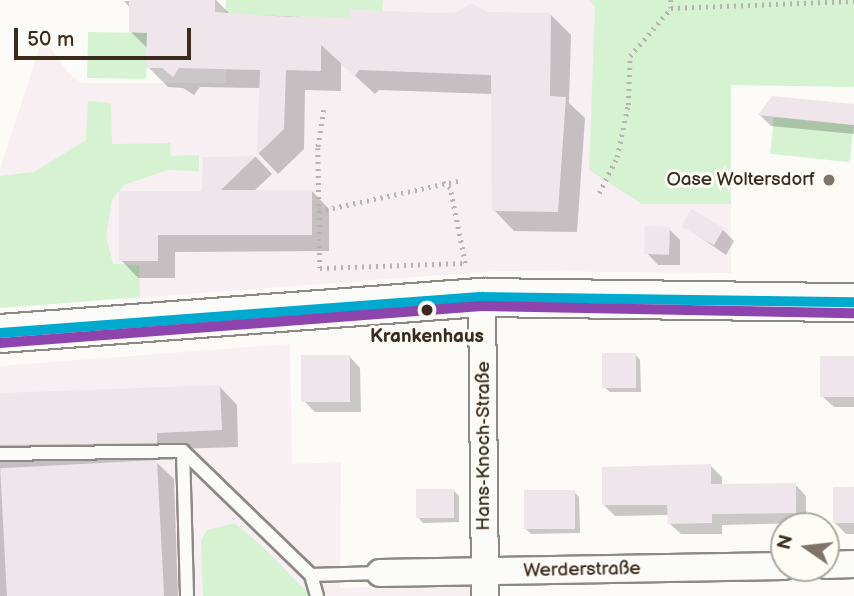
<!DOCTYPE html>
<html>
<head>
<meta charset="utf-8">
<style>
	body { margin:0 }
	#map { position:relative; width:854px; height:596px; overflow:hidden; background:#fcfbf8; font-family:"Balsamiq Sans",sans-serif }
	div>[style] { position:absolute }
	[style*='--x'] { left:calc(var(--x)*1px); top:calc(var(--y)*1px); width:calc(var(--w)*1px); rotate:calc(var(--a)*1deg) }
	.built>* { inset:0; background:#f7eff2 }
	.green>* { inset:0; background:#d5f3d0; transform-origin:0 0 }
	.shadow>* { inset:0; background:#0003 }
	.building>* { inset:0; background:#efe6ec; transform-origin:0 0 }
	.path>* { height:4.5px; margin-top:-2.25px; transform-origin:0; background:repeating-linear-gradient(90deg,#b6b4b1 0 2px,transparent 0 7px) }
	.roads { filter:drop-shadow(2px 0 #8d8985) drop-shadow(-2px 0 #8d8985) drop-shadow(0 2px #8d8985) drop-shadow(0 -2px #8d8985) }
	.lane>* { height:12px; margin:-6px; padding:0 6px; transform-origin:6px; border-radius:6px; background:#fbfbf9 }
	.street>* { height:26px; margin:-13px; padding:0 13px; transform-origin:13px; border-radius:13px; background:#fbfbf9 }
	.secondary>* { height:37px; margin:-18.5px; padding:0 18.5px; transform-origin:18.5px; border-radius:18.5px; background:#fbfbf9 }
	.bus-1>* { height:10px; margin:-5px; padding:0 5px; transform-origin:5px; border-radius:5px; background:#00a9ce }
	.tram-1>* { height:10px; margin:-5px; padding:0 5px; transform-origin:5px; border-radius:5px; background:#8e44ad }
	.dots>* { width:19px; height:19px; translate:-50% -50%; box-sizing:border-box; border:4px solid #fdfcf7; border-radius:50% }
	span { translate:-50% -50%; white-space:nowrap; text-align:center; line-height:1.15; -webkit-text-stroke:6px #fdfcf7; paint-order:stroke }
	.poi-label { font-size:19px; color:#3b2a1e }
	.right { translate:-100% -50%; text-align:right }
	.stop-label { font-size:19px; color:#3b2a1e; font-weight:700 }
	.street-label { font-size:19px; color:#3b2a1e }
	.north { position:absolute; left:770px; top:512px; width:70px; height:70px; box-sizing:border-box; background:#fdfcf7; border:2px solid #afa8a0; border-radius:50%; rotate:284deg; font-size:19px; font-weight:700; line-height:28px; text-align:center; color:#3b2a1e }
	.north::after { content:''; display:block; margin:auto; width:24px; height:32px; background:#7f736a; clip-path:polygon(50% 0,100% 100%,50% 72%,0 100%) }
	.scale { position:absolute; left:14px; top:28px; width:177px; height:32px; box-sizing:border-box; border:4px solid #3b2a1e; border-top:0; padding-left:9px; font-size:21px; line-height:24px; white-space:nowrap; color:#3b2a1e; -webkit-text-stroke:5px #fdfcf7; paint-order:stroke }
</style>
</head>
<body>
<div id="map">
	<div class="built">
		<div style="clip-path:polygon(226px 0,730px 0,731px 273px,496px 271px,0 308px,0 169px,43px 37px,69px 74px,82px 83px,226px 83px)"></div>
		<div style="clip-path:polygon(290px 344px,292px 464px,341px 462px,340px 588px,475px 585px,475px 596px,0 596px,0 366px)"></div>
	</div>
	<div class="green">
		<div style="clip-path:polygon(226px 0,383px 0,382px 11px,350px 10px,350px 19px,322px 35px,324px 17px,225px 15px)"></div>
		<div style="clip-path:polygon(589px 0,854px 0,854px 87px,731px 85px,731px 204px,642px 204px,589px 170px,595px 7px)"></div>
		<div style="left:88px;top:32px;width:59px;height:46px;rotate:1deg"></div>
		<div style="clip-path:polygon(88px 101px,111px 103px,112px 144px,170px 143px,171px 156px,199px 155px,199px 171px,168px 170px,124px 185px,112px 200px,106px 236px,113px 264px,139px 265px,140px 297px,0 308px,0 176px,34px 172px,86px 140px)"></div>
		<div style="left:774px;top:117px;width:80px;height:37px;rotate:6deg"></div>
		<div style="clip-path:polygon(234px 523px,262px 546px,311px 596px,203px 596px,201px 541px,207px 530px)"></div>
	</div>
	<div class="shadow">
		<div style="clip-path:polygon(216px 0,230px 14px,352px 19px,551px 15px,571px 35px,569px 103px,585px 118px,577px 232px,514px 231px,494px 210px,493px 94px,379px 90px,375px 94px,341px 63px,341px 91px,305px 90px,304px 149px,278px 174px,259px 154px,261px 88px,200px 87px,194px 95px,183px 88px,168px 87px,148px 67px,148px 49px,131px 32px,131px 9px,124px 1px)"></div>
		<div style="clip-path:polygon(854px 106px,854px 134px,771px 126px,760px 115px)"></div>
		<div style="clip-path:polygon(256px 157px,272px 174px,254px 191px,312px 191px,329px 209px,329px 251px,175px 252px,175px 278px,138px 278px,121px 260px,204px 193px,205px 159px)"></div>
		<div style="clip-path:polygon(684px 226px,723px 230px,734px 241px,726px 255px)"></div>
		<div style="clip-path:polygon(669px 229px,680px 240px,680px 265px,658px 265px,647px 253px)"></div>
		<div style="clip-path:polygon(635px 354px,640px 360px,641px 392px,610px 392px,604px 387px)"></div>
		<div style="clip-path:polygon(349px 356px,360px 368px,361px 412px,315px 412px,304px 401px)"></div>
		<div style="clip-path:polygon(854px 357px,854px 407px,834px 407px,822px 396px)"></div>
		<div style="clip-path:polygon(220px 387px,237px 405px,238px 447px,173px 449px,173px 460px,154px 460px,174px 479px,178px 596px,0 596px,0 395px)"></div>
		<div style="clip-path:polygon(710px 465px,722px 477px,722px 485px,795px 484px,806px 496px,806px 523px,722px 525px,722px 534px,681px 534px,669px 523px,669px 515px,615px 516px,604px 505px)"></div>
		<div style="clip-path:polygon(854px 489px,854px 534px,846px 534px,835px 523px)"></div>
		<div style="clip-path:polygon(453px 490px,459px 496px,459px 522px,423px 523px,418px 517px)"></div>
		<div style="clip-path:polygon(574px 492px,579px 497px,580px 533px,531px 534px,526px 529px)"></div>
	</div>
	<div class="building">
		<div style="clip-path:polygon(129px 0,215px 0,215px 12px,290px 17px,350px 17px,350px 10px,442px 13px,457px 12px,471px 3px,488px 12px,551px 13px,550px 96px,566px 97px,558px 212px,492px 211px,491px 75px,359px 70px,355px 76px,321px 45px,321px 71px,286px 70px,284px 129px,257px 155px,260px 70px,179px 68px,173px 77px,162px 68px,146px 68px,147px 33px,129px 32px)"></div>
		<div style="clip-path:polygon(772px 96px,854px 104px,854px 125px,758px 115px)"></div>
		<div style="clip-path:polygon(256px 156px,221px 190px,312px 190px,312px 235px,158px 235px,158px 261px,119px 261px,119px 191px,202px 191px,203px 157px)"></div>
		<div style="left:691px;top:209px;width:38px;height:20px;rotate:30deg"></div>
		<div style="left:645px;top:226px;width:25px;height:28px;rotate:2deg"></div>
		<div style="left:602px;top:353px;width:34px;height:35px"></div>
		<div style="left:301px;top:355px;width:49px;height:47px"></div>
		<div style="left:820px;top:356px;width:34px;height:41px"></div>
		<div style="clip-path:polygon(220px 385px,222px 430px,157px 433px,157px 443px,0 445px,0 393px)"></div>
		<div style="left:157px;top:460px;width:136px;height:157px;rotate:87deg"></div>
		<div style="clip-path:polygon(711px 464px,711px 484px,796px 483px,796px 513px,712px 514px,712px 523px,668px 524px,667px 505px,602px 505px,602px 467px)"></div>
		<div style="left:833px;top:487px;width:21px;height:36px"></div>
		<div style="left:416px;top:489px;width:38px;height:29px"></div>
		<div style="left:575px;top:490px;width:39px;height:51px;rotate:90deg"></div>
	</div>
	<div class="path">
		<div style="--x:671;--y:0;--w:8;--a:90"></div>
		<div style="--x:324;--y:110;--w:38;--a:99"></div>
		<div style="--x:318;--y:148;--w:120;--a:89"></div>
		<div style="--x:320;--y:268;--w:145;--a:-2"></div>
		<div style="--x:465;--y:263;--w:76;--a:-101.3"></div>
		<div style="--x:450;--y:188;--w:10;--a:-143"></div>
		<div style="--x:599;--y:193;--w:40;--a:-63.4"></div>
		<div style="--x:617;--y:157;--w:53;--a:-78.1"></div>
		<div style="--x:628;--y:105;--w:49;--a:-87.7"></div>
		<div style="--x:630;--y:56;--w:63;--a:-49.5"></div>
		<div style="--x:671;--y:8;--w:183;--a:-2.2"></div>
		<div style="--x:319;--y:211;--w:145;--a:-12.3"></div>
	</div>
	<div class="roads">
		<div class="lane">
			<div style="--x:183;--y:451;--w:145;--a:88.4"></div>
			<div style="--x:0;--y:454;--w:183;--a:-0.9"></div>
			<div style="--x:183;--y:451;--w:178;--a:44.1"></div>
			<div style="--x:311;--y:575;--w:22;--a:74"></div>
			<div style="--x:311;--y:575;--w:69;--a:-1.7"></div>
		</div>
		<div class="street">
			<div style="--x:482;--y:297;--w:299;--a:89.4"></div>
			<div style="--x:826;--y:565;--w:28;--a:-2"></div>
			<div style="--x:380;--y:573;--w:404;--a:-1"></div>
		</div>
		<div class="secondary">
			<div style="--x:0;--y:333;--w:483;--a:-4.3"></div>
			<div style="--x:482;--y:297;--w:372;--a:0.8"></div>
		</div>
	</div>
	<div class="bus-1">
		<div style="--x:0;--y:333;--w:483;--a:-4.3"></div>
		<div style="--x:482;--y:297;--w:372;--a:0.8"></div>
	</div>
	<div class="tram-1">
		<div style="--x:0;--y:343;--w:483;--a:-4.4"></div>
		<div style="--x:482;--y:306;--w:372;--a:1.1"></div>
	</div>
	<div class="dots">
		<div style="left:829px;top:180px;background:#7f736a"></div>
		<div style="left:427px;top:310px;background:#3b2a1e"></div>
	</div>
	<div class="poi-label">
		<span class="right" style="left:815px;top:180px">Oase Woltersdorf</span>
	</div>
	<div class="stop-label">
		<span style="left:427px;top:337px">Krankenhaus</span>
	</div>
	<div class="street-label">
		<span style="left:484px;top:446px;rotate:-90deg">Hans-Knoch-Straße</span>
		<span style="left:582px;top:570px;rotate:-1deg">Werderstraße</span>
	</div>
	<div class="north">N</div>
	<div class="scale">50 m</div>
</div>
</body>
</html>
